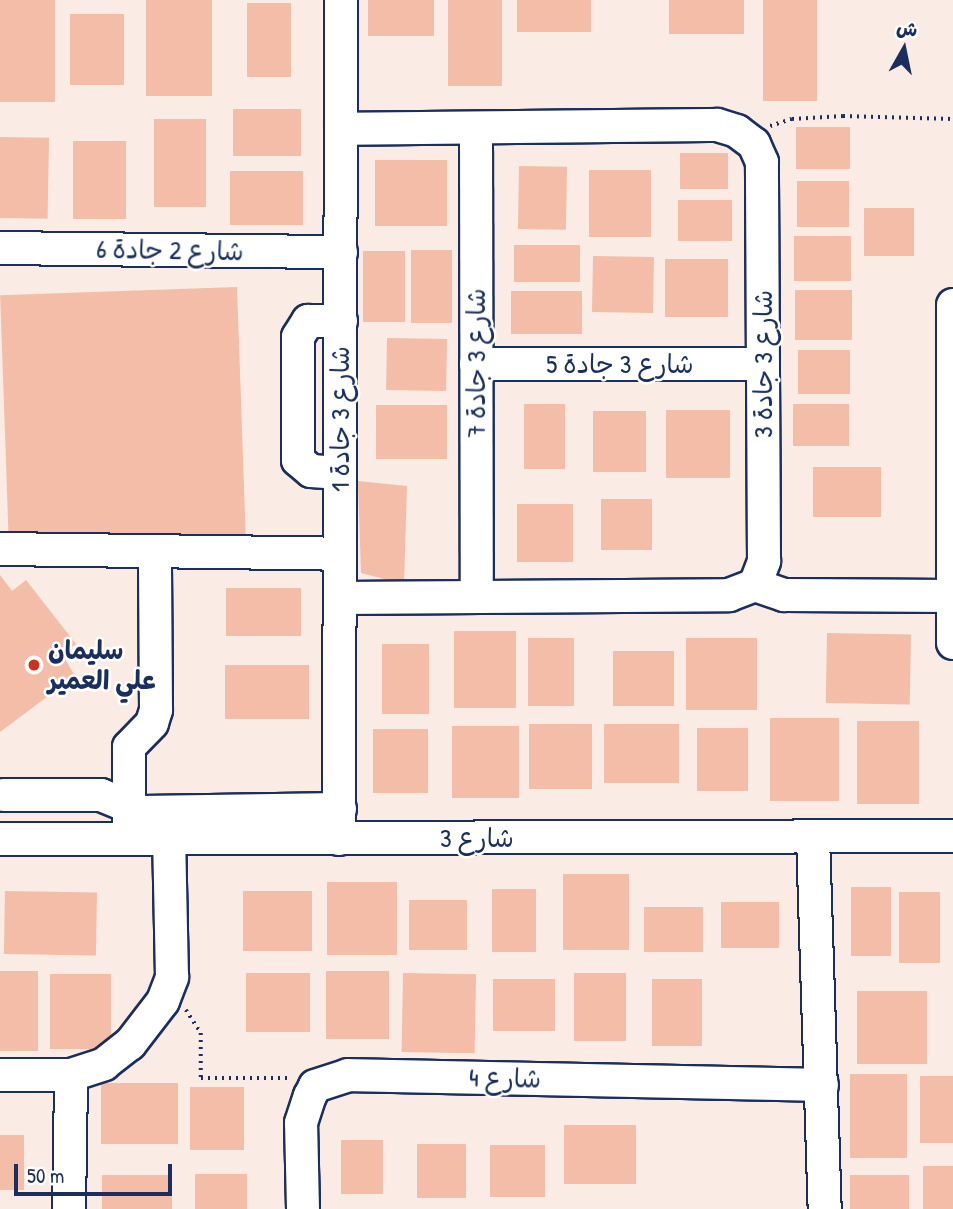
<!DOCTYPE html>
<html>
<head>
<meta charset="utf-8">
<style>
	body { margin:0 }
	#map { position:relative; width:953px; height:1209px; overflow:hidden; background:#fbebe5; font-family:"Patrick Hand","Playpen Sans Arabic",sans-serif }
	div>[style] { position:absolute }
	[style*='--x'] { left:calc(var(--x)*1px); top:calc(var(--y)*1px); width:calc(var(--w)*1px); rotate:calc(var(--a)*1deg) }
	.building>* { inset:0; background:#f3bda7; transform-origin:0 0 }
	.path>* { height:3.5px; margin-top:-1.75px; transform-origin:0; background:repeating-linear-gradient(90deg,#1b2f5e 0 2px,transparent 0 7px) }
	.roads { filter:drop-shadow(2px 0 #1b2f5e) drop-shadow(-2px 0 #1b2f5e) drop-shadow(0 2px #1b2f5e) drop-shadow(0 -2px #1b2f5e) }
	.minor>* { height:32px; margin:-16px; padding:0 16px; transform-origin:16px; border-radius:16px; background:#fff }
	.dots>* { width:19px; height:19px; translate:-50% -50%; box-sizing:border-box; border:4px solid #fff; border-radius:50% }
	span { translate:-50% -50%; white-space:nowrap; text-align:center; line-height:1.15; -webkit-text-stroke:5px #fff; paint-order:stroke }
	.street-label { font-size:26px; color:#1b2f5e }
	.poi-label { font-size:26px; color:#1b2f5e; font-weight:700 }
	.left { translate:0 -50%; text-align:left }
	.north { position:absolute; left:869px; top:14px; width:70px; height:70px; -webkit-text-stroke:5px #fff; paint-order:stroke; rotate:9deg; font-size:19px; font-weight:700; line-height:28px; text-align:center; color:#1b2f5e }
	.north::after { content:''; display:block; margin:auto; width:24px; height:32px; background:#1b2f5e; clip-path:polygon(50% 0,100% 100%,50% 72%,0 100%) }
	.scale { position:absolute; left:14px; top:1164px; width:158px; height:32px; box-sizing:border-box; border:4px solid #1b2f5e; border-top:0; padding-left:9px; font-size:21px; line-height:24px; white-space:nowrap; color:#1b2f5e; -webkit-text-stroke:5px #fff; paint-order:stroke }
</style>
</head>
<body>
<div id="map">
	<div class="building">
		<div style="left:0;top:0;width:55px;height:102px"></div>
		<div style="left:146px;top:0;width:66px;height:96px"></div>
		<div style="left:368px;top:0;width:66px;height:36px"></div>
		<div style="left:448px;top:0;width:54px;height:86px"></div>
		<div style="left:517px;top:0;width:74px;height:32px"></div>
		<div style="left:669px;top:0;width:75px;height:34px"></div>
		<div style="left:763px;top:0;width:54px;height:101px"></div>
		<div style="left:247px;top:3px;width:44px;height:74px"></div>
		<div style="left:70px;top:14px;width:54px;height:71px"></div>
		<div style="left:233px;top:109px;width:68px;height:47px"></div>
		<div style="left:154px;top:119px;width:52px;height:88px"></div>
		<div style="left:796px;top:127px;width:54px;height:42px"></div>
		<div style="left:0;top:137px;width:49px;height:81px;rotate:1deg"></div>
		<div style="left:73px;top:141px;width:53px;height:78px"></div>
		<div style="left:680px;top:153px;width:48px;height:36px"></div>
		<div style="left:375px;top:160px;width:72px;height:66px"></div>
		<div style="left:519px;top:166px;width:48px;height:63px;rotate:1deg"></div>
		<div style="left:589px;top:170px;width:62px;height:67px"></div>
		<div style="left:230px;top:171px;width:73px;height:54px"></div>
		<div style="left:797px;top:181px;width:52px;height:46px"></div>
		<div style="left:678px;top:200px;width:54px;height:41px"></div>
		<div style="left:864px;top:208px;width:50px;height:48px"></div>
		<div style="left:794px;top:236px;width:57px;height:45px"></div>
		<div style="left:514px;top:245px;width:66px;height:37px"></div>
		<div style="left:411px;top:250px;width:41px;height:73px"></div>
		<div style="left:363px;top:251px;width:42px;height:71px"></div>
		<div style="left:593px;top:256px;width:61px;height:56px;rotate:1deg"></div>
		<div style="left:665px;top:259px;width:63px;height:58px"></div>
		<div style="left:237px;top:287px;width:256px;height:237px;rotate:88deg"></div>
		<div style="left:795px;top:290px;width:57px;height:50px"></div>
		<div style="left:511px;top:291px;width:71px;height:43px"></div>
		<div style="left:387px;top:338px;width:60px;height:52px;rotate:1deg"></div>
		<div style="left:798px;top:350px;width:52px;height:44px"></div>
		<div style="left:524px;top:404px;width:41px;height:65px"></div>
		<div style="left:793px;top:404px;width:56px;height:42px"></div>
		<div style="left:376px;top:405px;width:71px;height:54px"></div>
		<div style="left:666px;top:410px;width:64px;height:68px"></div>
		<div style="left:593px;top:411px;width:53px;height:61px"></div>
		<div style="left:813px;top:467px;width:68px;height:50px"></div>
		<div style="clip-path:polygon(358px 481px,407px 486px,404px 584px,361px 573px)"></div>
		<div style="left:652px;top:499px;width:51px;height:51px;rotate:90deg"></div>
		<div style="left:517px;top:504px;width:56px;height:58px"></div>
		<div style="clip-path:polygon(0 575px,12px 591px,26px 580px,76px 644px,62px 654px,75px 676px,0 732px)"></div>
		<div style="left:301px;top:588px;width:48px;height:75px;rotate:90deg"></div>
		<div style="left:454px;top:631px;width:62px;height:77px"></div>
		<div style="left:827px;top:633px;width:84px;height:70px;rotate:1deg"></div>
		<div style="left:528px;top:638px;width:46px;height:68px"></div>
		<div style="left:686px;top:638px;width:71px;height:72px"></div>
		<div style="left:382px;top:644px;width:47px;height:70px"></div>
		<div style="left:613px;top:651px;width:61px;height:55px"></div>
		<div style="left:225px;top:665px;width:84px;height:54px"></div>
		<div style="left:770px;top:718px;width:69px;height:83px"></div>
		<div style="left:857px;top:721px;width:62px;height:83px"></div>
		<div style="left:529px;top:724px;width:63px;height:65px"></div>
		<div style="left:604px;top:724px;width:75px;height:59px"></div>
		<div style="left:452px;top:726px;width:67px;height:72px"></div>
		<div style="left:697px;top:728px;width:51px;height:63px"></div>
		<div style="left:373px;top:729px;width:55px;height:64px"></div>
		<div style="left:563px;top:874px;width:66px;height:76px"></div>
		<div style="left:327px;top:882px;width:70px;height:73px"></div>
		<div style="left:851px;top:887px;width:40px;height:69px"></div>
		<div style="left:536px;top:889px;width:63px;height:44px;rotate:90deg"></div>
		<div style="left:5px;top:891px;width:92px;height:63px;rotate:1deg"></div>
		<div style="left:243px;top:891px;width:69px;height:60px"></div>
		<div style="left:899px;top:892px;width:41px;height:71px"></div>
		<div style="left:409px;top:900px;width:58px;height:50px"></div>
		<div style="left:721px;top:902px;width:58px;height:46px"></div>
		<div style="left:644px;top:907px;width:59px;height:45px"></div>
		<div style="left:38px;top:971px;width:80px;height:38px;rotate:90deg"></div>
		<div style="left:326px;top:971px;width:63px;height:68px"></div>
		<div style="left:246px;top:973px;width:64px;height:59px"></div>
		<div style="left:403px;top:973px;width:73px;height:79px;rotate:1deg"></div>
		<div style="left:574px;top:973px;width:52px;height:68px"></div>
		<div style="left:50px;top:974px;width:61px;height:75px"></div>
		<div style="left:493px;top:979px;width:62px;height:52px"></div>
		<div style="left:652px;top:979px;width:50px;height:67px"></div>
		<div style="left:857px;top:991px;width:70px;height:73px"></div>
		<div style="left:850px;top:1074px;width:57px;height:84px"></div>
		<div style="left:920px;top:1076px;width:33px;height:67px"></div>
		<div style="left:101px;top:1083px;width:77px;height:61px"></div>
		<div style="left:190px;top:1087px;width:54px;height:63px"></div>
		<div style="left:564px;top:1125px;width:72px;height:59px"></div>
		<div style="left:0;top:1135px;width:24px;height:55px"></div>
		<div style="left:341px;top:1140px;width:42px;height:54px"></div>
		<div style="left:417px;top:1144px;width:49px;height:54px"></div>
		<div style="left:490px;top:1145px;width:55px;height:52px"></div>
		<div style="left:923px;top:1166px;width:30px;height:43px"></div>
		<div style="left:195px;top:1174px;width:52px;height:35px"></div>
		<div style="left:102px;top:1175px;width:70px;height:34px"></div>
		<div style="left:850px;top:1175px;width:59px;height:34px"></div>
	</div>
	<div class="path">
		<div style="--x:770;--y:126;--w:23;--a:-18"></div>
		<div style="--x:792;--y:119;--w:51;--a:-3.4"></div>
		<div style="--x:843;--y:116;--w:110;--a:1.6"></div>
		<div style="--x:186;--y:1010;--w:27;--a:57"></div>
		<div style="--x:201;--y:1033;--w:45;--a:90"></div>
		<div style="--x:201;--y:1078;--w:88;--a:0"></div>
	</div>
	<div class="roads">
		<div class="minor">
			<div style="--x:476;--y:130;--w:467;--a:89.9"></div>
			<div style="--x:0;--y:248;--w:341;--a:0.7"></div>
			<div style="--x:953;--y:305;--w:338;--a:90"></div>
			<div style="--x:476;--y:364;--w:287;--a:0"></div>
			<div style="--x:340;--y:473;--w:29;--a:-176"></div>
			<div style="--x:311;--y:471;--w:17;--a:-140"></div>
			<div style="--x:298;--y:460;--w:123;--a:-90"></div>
			<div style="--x:298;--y:337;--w:19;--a:-58"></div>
			<div style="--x:308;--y:321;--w:33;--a:0"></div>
			<div style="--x:0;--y:549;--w:340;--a:0.8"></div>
			<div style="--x:755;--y:585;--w:31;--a:19"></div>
			<div style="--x:784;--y:595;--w:168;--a:0.3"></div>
			<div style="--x:340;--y:598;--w:389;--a:-0.4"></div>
			<div style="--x:729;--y:595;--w:28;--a:-21"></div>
			<div style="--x:755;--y:585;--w:26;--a:-69"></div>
			<div style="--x:764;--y:561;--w:399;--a:-90.3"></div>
			<div style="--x:762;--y:162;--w:20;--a:-114"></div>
			<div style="--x:754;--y:144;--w:21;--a:-143"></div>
			<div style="--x:737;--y:131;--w:21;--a:-163"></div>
			<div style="--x:717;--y:125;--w:376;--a:179.4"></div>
			<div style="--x:4;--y:795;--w:97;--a:0"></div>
			<div style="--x:101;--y:795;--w:44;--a:22.5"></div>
			<div style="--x:142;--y:812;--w:198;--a:-0.9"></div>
			<div style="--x:129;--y:822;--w:75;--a:-90"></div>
			<div style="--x:129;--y:747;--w:33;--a:-46"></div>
			<div style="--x:152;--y:723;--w:14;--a:-73"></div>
			<div style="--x:156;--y:710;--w:159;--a:-90.4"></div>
			<div style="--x:813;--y:837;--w:372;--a:88.2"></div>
			<div style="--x:0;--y:839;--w:953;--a:-0.18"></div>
			<div style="--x:339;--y:839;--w:839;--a:-89.86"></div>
			<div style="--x:0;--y:1075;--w:71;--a:0"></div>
			<div style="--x:71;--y:1075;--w:35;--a:-18"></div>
			<div style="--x:104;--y:1064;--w:33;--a:-38"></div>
			<div style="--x:130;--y:1044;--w:54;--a:-52.5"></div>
			<div style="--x:163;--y:1001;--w:26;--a:-69"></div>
			<div style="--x:172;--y:977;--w:138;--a:-91.2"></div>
			<div style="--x:69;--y:1209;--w:134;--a:-89.1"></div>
			<div style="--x:303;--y:1209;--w:86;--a:-91.3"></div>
			<div style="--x:301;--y:1123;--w:28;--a:-72"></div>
			<div style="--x:310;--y:1096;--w:11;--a:-63"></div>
			<div style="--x:315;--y:1086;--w:35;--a:-18"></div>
			<div style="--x:348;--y:1075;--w:474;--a:1.2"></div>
		</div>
	</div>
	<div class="dots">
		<div style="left:34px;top:665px;background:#c8321e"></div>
	</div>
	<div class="street-label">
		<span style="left:170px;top:250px;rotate:1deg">شارع 2 جادة 6</span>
		<span style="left:476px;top:363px;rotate:-90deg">شارع 3 جادة 7</span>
		<span style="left:620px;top:364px">شارع 3 جادة 5</span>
		<span style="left:763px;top:364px;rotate:-90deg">شارع 3 جادة 3</span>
		<span style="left:340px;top:419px;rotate:-90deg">شارع 3 جادة 1</span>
		<span style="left:477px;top:838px">شارع 3</span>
		<span style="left:505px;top:1078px;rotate:1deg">شارع 4</span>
	</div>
	<div class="poi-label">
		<span class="left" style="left:48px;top:665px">سليمان<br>علي العمير</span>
	</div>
	<div class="north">ش</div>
	<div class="scale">50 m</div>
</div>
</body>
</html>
